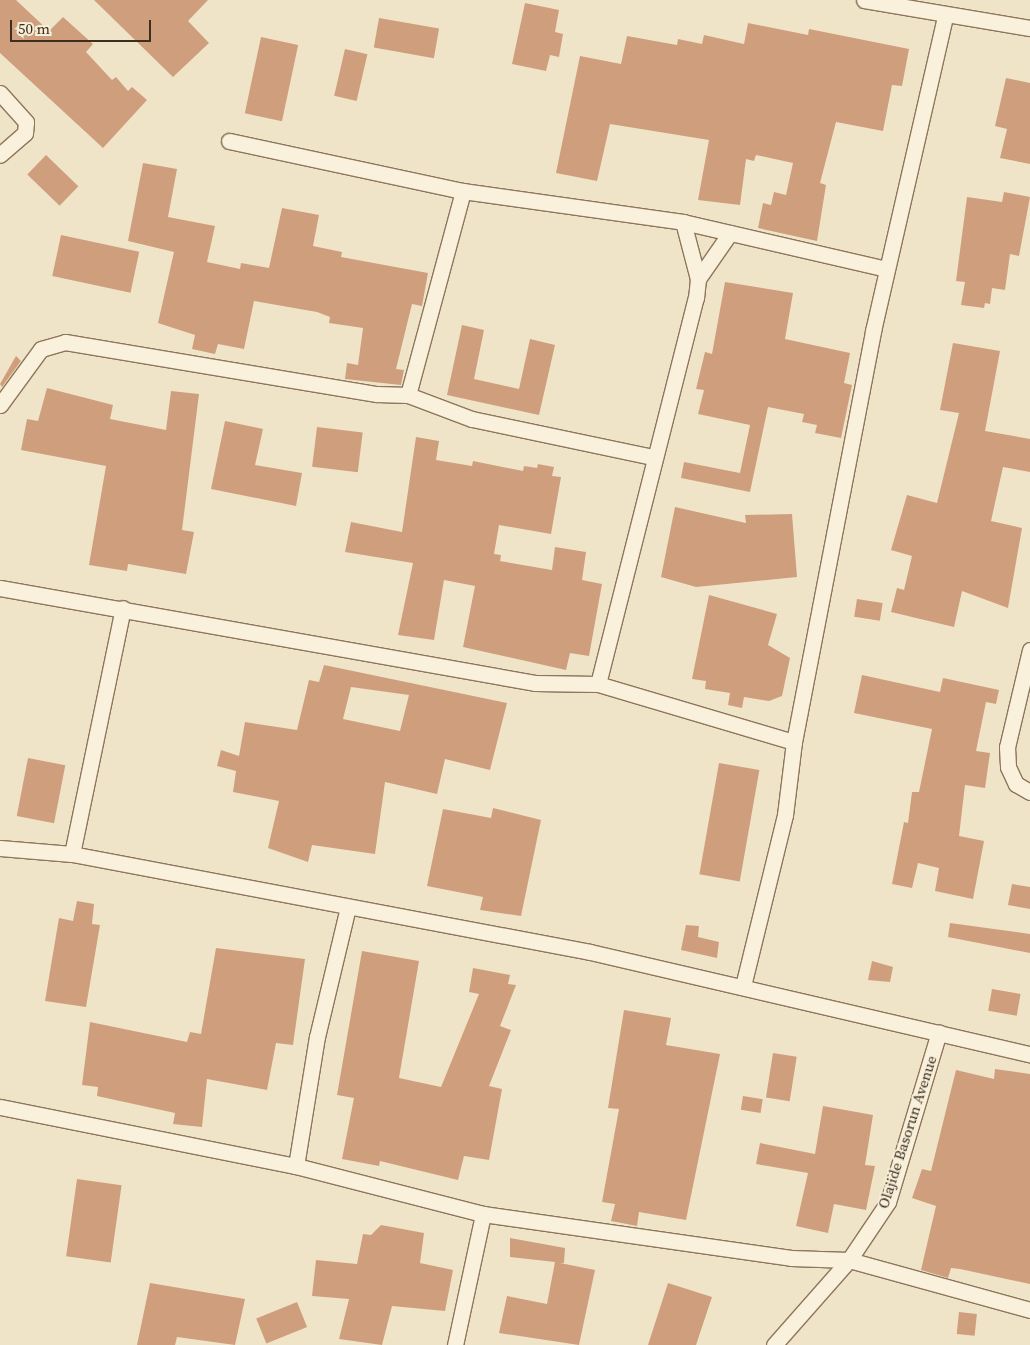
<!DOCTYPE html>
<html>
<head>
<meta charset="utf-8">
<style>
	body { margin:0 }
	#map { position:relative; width:1030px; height:1345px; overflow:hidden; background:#f0e4c8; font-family:"Source Serif 4",serif }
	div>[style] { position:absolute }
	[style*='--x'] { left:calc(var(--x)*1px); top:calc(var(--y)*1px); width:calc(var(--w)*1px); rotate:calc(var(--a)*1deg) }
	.building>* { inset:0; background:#cf9f7d; transform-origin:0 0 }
	.roads { filter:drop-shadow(1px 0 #8d765c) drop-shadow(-1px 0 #8d765c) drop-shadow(0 1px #8d765c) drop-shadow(0 -1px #8d765c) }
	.street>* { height:15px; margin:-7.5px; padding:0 7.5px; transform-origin:7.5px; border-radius:7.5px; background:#faf1dc }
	span { translate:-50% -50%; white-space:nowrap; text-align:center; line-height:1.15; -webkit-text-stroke:4px #f7eed8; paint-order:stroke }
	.street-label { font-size:15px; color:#3d2e20 }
	.scale { position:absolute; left:10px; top:20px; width:141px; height:22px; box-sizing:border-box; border:2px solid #3d2e20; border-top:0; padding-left:6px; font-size:15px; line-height:18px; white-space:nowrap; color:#3d2e20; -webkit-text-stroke:4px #f7eed8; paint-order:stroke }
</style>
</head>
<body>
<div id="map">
	<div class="building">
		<div style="clip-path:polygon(0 0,16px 0,49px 31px,63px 17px,93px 44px,86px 52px,112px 80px,116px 77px,128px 91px,132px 87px,147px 100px,103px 148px,0 53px)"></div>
		<div style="clip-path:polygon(94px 0,208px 0,188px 21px,209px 43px,173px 77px)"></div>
		<div style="clip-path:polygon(525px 3px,559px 10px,555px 32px,563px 34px,559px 57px,550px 55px,546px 71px,512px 64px)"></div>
		<div style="left:379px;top:18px;width:61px;height:30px;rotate:10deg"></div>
		<div style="clip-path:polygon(748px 23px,808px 35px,809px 29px,909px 49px,902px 86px,892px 85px,883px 131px,836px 122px,820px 183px,826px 185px,817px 241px,758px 228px,763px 203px,771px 205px,774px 192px,786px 195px,793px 163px,756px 155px,754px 161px,746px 159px,740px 205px,698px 200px,709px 140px,610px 124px,597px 181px,556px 173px,580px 56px,621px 64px,627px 36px,677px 45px,678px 39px,702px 44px,704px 35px,744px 44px)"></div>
		<div style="left:261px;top:37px;width:38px;height:78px;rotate:12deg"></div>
		<div style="left:345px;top:49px;width:23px;height:48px;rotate:13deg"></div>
		<div style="clip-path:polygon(1006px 78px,1030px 83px,1030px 164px,1000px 158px,1007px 129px,995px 126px)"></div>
		<div style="left:46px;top:155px;width:45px;height:27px;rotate:44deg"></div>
		<div style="clip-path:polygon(143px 163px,177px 169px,168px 217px,215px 226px,207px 262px,240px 269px,241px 263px,269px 268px,282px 208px,319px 215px,313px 246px,342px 252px,341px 257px,428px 273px,422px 306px,412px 304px,396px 369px,404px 370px,401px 385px,345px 379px,347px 363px,358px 365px,363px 328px,329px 323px,330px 317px,317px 312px,254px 301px,244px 349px,218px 344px,215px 354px,192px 349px,195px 335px,158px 323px,174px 252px,128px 241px)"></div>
		<div style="clip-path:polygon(1004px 192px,1030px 197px,1019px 256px,1010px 254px,1005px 290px,992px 288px,990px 304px,985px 303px,984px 308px,961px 305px,965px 282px,956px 281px,967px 197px,1002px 202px)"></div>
		<div style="left:61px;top:235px;width:80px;height:42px;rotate:12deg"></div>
		<div style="clip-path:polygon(725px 282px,793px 293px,785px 339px,850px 353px,844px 383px,852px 385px,841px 438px,815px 433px,817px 425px,802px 422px,804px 414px,768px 407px,750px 492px,681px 478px,684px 462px,740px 473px,750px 425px,698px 414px,704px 390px,696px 389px,705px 352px,712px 354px)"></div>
		<div style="clip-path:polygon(462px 325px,484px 330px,474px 379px,519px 389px,530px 339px,555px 345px,539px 415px,447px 395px)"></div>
		<div style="clip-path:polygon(953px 343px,1000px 351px,985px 431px,1030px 439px,1030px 472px,1003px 467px,991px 521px,1022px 528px,1008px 608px,962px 591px,954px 627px,891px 612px,897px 588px,904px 590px,912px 556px,891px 550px,907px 495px,937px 503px,959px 413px,940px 410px)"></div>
		<div style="clip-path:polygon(16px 356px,21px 361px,2px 387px,0 384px)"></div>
		<div style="clip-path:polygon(47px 388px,113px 405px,110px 419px,166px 430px,171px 391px,199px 394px,182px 530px,194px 532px,186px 574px,128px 564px,127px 571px,89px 565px,106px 466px,21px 450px,27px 419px,38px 421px)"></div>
		<div style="clip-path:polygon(225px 421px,263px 429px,255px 465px,302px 473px,296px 506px,211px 489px)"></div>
		<div style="left:317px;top:427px;width:46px;height:40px;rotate:7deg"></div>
		<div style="clip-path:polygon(416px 437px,439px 441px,436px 460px,472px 466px,473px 461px,523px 471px,524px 466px,537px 468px,538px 464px,554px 467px,552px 476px,561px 477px,551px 534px,499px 525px,494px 554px,501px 555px,500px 561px,552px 570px,555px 547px,586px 552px,582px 580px,602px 584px,589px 656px,570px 653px,566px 670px,463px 647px,475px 586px,444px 580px,434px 640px,398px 635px,413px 563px,345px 552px,351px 522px,402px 532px)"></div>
		<div style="clip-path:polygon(675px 507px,746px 523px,745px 515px,792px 514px,797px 577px,696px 587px,661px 577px)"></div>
		<div style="clip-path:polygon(709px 595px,777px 614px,768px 645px,790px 658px,782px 696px,769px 701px,744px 697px,742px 708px,728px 705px,730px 693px,705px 689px,706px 681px,692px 679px)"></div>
		<div style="left:857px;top:599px;width:26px;height:18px;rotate:9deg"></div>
		<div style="clip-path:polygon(evenodd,324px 665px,507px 703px,490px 770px,445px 759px,437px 794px,385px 782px,375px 854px,312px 845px,308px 862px,268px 848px,279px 801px,233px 792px,236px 771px,217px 766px,221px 750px,239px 756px,245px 722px,297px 730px,309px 680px,319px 682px,324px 665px,351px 687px,409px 695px,400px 731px,343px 719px,351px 687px)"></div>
		<div style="clip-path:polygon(862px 675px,940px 692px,943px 678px,999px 690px,996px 704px,986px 702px,976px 751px,990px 753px,985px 788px,965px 785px,959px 836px,984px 841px,973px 899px,935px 891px,939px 868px,918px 863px,912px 888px,892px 884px,904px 822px,908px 823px,912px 792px,919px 792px,932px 729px,854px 713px)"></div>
		<div style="left:28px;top:758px;width:38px;height:59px;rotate:11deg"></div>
		<div style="left:719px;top:763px;width:41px;height:113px;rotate:10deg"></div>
		<div style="clip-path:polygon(493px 808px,541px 820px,521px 916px,480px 910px,483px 897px,427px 886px,443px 809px,491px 818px)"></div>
		<div style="clip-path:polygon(1012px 884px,1030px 887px,1030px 909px,1008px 905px)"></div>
		<div style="clip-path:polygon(77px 901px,94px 904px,92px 924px,100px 925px,86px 1007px,45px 1001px,59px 918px,73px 921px)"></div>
		<div style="clip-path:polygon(950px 923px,1030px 934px,1030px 953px,948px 937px)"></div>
		<div style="clip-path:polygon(686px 925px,699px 926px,698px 937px,719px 942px,717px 958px,681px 950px)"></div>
		<div style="clip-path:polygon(216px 948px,305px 959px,293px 1045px,276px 1043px,267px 1090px,207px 1079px,202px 1127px,173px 1124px,175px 1113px,97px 1096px,98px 1087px,82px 1085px,90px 1022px,187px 1042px,190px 1032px,201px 1034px)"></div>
		<div style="clip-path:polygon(362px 951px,419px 961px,399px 1078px,441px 1087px,479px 994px,469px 992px,473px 968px,510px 975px,508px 984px,516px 985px,500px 1026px,511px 1030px,489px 1086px,502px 1089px,489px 1160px,464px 1156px,458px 1180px,380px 1161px,379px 1166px,342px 1159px,354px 1098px,337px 1095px)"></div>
		<div style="clip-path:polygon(872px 961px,893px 967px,890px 982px,868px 980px)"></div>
		<div style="left:992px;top:989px;width:29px;height:22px;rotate:10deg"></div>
		<div style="clip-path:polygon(624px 1010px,671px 1018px,666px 1045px,720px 1054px,686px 1220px,639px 1212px,637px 1226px,611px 1221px,615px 1204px,602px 1202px,619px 1109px,608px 1108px)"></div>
		<div style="left:773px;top:1053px;width:24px;height:45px;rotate:9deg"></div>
		<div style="clip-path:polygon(995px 1069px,1030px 1074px,1030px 1284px,960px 1269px,951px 1268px,948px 1278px,921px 1270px,936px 1206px,912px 1198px,922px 1169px,931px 1171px,956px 1070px,994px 1079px)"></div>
		<div style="left:743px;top:1096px;width:20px;height:14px;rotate:9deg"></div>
		<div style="clip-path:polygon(823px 1106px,873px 1115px,865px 1165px,875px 1166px,866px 1210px,834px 1204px,828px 1233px,796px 1226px,808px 1173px,756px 1164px,760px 1143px,815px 1154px)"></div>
		<div style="left:77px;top:1179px;width:45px;height:78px;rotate:8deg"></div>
		<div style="clip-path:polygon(381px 1225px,424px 1233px,420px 1263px,453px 1270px,445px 1311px,392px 1306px,382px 1345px,339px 1339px,349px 1299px,312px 1296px,316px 1260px,357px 1264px,363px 1234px,371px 1235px)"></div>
		<div style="clip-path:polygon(510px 1238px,565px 1248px,564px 1263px,560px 1263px,595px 1270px,579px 1345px,499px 1333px,507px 1296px,547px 1304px,555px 1262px,510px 1257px)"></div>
		<div style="clip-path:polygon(150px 1283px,245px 1299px,235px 1345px,177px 1337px,175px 1345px,137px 1345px)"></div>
		<div style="clip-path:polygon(668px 1283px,712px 1297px,696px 1345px,648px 1345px)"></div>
		<div style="left:297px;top:1302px;width:27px;height:44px;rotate:68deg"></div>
		<div style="left:959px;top:1312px;width:18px;height:22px;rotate:6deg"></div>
	</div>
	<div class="roads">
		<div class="street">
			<div style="--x:864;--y:0;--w:168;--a:9.6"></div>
			<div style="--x:0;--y:93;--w:39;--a:48"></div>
			<div style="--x:26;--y:122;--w:11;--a:95"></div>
			<div style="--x:25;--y:133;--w:33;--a:139"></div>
			<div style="--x:229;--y:141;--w:239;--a:12.1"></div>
			<div style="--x:463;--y:191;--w:222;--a:8"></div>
			<div style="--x:683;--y:222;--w:209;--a:13"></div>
			<div style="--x:698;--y:279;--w:56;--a:-55.2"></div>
			<div style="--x:408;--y:395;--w:68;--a:20.6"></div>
			<div style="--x:472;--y:419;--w:184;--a:11.9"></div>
			<div style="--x:0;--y:405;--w:69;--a:-53.8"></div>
			<div style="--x:41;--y:349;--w:25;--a:-16"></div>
			<div style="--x:65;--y:342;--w:316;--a:9.5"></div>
			<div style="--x:377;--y:394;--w:31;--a:2"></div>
			<div style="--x:408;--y:395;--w:211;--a:-74.9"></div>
			<div style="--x:0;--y:588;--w:543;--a:10.07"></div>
			<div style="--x:535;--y:683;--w:63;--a:0.9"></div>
			<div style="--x:598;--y:684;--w:204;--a:16.5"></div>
			<div style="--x:1030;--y:650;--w:100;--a:103.3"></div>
			<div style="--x:1007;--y:747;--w:20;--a:87"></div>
			<div style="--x:1008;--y:767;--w:19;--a:65"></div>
			<div style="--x:1016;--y:784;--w:16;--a:30"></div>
			<div style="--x:598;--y:684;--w:398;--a:-75.8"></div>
			<div style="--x:696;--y:298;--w:19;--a:-84"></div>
			<div style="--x:698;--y:279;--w:59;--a:-104.7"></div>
			<div style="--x:0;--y:848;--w:72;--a:4.8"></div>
			<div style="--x:72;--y:854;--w:527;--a:10.71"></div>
			<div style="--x:590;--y:952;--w:452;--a:13.1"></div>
			<div style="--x:72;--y:854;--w:251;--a:-78.3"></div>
			<div style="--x:743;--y:986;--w:176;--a:-76.2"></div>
			<div style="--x:785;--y:815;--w:74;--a:-83"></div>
			<div style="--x:794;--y:742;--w:419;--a:-79.1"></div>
			<div style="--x:873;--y:331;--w:323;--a:-77.1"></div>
			<div style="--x:0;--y:1107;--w:302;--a:11.3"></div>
			<div style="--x:296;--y:1166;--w:193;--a:14.4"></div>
			<div style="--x:483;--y:1214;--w:311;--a:8.1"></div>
			<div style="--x:791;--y:1258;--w:58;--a:2"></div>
			<div style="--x:849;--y:1260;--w:188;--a:15.4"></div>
			<div style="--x:296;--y:1166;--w:131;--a:-80.8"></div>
			<div style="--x:317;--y:1037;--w:134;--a:-76.6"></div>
			<div style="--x:455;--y:1345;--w:134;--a:-77.9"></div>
			<div style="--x:774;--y:1345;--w:113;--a:-48.6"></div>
			<div style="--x:849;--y:1260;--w:70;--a:-56.1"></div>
			<div style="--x:888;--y:1202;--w:177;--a:-73.3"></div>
		</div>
	</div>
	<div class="street-label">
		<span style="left:907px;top:1132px;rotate:-72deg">Olajide Basorun Avenue</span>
	</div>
	<div class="scale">50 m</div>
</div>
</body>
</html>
